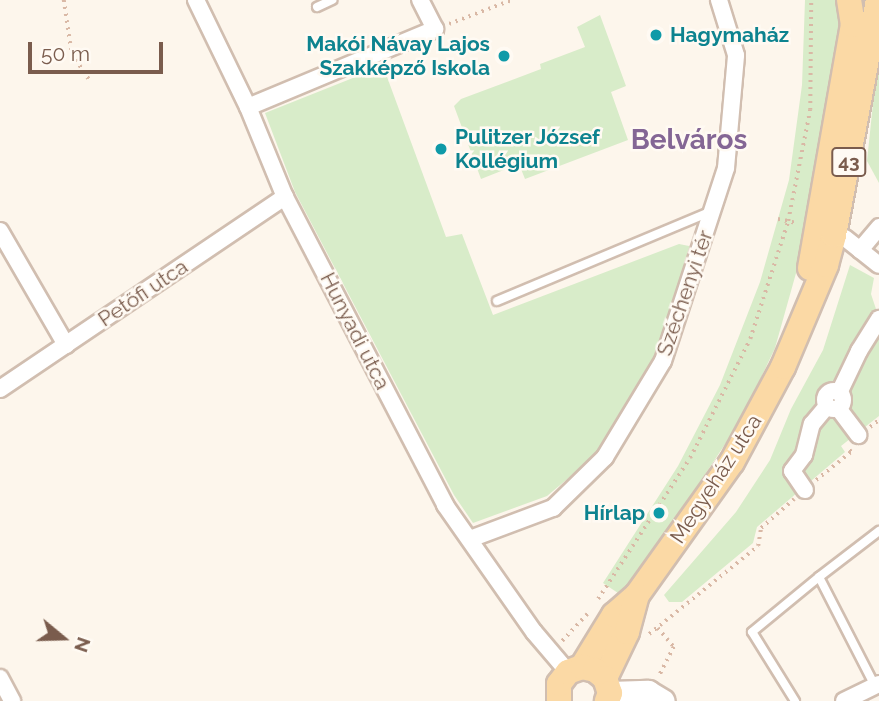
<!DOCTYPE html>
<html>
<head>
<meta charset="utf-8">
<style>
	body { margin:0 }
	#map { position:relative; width:879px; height:701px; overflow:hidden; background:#fdf6ec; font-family:Raleway,sans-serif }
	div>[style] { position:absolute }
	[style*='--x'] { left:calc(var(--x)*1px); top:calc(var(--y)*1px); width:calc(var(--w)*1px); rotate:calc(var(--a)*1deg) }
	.green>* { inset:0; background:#d8ecc9 }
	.path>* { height:3.5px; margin-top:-1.75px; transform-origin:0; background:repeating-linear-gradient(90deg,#d9b8a5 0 2px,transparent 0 7px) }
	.roads { filter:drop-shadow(2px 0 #d1beb0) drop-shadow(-2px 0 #d1beb0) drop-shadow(0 2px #d1beb0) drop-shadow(0 -2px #d1beb0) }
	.lane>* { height:8px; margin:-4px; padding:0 4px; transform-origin:4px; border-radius:4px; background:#fff }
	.street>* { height:16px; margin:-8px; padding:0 8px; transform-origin:8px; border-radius:8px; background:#fff }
	.street>.ring { margin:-8px; padding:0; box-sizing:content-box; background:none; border:16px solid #fff; border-radius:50% }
	.secondary>* { height:23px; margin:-11.5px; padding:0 11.5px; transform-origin:11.5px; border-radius:11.5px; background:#fff }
	.primary>* { height:24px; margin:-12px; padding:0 12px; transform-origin:12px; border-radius:12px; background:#fbd9a5 }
	.dots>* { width:19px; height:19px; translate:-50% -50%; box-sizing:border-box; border:4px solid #fffaf3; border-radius:50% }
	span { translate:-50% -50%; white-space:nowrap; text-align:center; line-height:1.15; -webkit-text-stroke:5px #fffaf3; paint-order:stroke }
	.shield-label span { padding:2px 5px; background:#fffaf3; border:2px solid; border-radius:5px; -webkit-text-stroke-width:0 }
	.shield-label { font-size:19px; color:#7a5c4d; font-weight:700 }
	.culture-label { font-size:21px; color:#0d838f; font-weight:700 }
	.left { translate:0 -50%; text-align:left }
	.right { translate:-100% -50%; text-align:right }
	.street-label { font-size:21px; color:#7a5c4d }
	.district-label { font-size:28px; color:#846695; font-weight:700 }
	.north { position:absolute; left:28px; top:603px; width:70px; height:70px; -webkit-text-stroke:5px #fffaf3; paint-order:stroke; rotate:109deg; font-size:19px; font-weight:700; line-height:28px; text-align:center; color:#7a5c4d }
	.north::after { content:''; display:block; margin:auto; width:24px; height:32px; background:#7a5c4d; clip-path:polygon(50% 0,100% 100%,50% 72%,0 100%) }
	.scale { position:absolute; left:28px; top:42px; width:135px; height:32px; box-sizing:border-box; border:4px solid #7a5c4d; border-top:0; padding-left:9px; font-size:21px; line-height:24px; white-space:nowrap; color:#7a5c4d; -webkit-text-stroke:5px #fffaf3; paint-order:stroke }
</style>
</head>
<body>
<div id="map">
	<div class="green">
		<div style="clip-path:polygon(805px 0,836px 0,845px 22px,809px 227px,775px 348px,741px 420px,624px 597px,603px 583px,678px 466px,720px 385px,760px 282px,789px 180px,802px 85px)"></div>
		<div style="clip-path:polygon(600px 15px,626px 86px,611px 92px,628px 140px,525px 179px,519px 164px,481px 179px,454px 106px,461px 99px,541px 69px,540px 64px,585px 47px,577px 27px)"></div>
		<div style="clip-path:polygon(879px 46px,879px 183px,867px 161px)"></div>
		<div style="clip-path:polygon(383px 66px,446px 237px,462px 234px,493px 315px,679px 244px,689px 246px,693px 252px,655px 357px,601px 451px,547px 496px,473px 523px,454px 495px,295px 192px,265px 113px)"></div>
		<div style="clip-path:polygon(850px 265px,874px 278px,871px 294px,879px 318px,879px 416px,841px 446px,845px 452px,757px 527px,753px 543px,682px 602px,669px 602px,664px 595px,736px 512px,770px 460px,791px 409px,823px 350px)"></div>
	</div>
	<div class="path">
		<div style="--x:64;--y:0;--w:55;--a:81.6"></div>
		<div style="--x:72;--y:54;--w:30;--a:56"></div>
		<div style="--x:449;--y:24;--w:67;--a:-20.9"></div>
		<div style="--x:778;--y:219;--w:19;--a:12"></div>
		<div style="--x:870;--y:427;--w:11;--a:-38"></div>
		<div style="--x:816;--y:480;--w:45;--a:-38.7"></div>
		<div style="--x:851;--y:452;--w:3;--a:-135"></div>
		<div style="--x:598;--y:599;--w:168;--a:-56.9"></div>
		<div style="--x:690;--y:458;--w:133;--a:-63.2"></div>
		<div style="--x:750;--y:339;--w:124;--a:-72.1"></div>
		<div style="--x:788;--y:221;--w:113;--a:-78.8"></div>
		<div style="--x:810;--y:110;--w:110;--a:-89.5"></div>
		<div style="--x:658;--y:628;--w:25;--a:50"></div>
		<div style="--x:674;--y:647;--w:33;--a:117"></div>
		<div style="--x:649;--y:634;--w:140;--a:-38.9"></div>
		<div style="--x:758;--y:546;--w:18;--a:-81"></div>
		<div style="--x:761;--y:528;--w:44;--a:-41.3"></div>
		<div style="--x:562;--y:641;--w:41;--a:-47"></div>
	</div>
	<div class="roads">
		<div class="lane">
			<div style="--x:317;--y:7;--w:17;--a:-25"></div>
			<div style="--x:497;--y:301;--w:231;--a:-22.7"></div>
			<div style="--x:819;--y:577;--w:76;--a:-37.5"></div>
			<div style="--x:795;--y:701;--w:81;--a:-121.9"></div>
			<div style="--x:752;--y:632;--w:87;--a:-39.4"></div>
			<div style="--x:819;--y:577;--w:123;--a:62.8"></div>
		</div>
		<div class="street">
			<div style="--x:196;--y:0;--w:119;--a:64.1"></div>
			<div style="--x:248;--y:107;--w:97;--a:67.7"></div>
			<div style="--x:285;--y:197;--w:347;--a:62.5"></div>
			<div style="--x:445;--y:505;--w:155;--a:55"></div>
			<div style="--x:534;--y:632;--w:52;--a:49.6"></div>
			<div style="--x:248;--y:107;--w:203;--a:-22.6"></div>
			<div style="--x:435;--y:29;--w:33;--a:-117"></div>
			<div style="--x:0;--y:231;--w:132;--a:59.9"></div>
			<div style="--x:845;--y:238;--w:43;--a:38.5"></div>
			<div style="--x:860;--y:250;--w:30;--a:-50"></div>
			<div style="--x:0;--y:389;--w:344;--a:-34"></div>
			<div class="ring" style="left:825px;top:391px;width:2px;height:2px"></div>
			<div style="--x:839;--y:393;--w:47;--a:-64.5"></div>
			<div style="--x:859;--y:351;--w:38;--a:-58"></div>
			<div style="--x:838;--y:408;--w:34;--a:53"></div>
			<div style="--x:805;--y:490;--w:23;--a:-124"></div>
			<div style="--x:792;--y:471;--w:20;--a:-53"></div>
			<div style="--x:804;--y:455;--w:32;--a:-76"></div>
			<div style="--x:812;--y:424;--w:23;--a:-50"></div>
			<div style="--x:470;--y:539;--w:89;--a:-20.5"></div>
			<div style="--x:553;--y:508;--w:73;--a:-44.4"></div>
			<div style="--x:605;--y:457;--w:112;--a:-58.9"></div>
			<div style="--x:663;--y:361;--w:203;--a:-71.9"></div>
			<div style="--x:726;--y:168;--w:113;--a:-84.9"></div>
			<div style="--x:736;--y:55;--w:58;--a:-107.2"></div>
			<div style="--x:0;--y:678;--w:26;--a:62"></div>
			<div style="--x:844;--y:701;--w:39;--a:-26"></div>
		</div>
		<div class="secondary">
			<div style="--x:610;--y:693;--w:38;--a:-2"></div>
			<div style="--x:648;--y:692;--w:17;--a:31"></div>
		</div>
		<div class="primary">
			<div style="--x:810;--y:268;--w:247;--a:-80"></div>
			<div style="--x:853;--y:25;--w:25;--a:-99"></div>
			<div style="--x:582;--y:667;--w:61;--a:-58.4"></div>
			<div style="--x:614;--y:615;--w:30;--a:-41"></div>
			<div style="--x:637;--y:595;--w:163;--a:-54.5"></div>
			<div style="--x:732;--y:462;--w:108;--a:-61.8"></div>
			<div style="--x:783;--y:367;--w:111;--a:-67.1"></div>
			<div style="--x:826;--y:265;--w:31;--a:-75"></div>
			<div style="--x:834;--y:235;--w:239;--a:-79.4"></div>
			<div style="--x:605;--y:678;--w:51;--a:-64.4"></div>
			<div style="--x:627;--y:632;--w:38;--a:-75"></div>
			<div style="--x:559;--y:701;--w:17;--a:-90"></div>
			<div style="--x:559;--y:684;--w:15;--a:-53"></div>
			<div style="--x:568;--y:672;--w:15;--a:-20"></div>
			<div style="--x:582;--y:667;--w:13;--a:13"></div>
			<div style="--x:595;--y:670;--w:13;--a:39"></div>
			<div style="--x:605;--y:678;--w:16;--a:72"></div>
			<div style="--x:610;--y:693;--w:9;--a:111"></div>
		</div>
	</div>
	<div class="dots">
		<div style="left:656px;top:35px;background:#0f9aa8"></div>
		<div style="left:504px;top:56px;background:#0f9aa8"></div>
		<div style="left:441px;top:149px;background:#0f9aa8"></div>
		<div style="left:659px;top:513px;background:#0f9aa8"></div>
	</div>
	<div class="shield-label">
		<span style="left:849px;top:162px">43</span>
	</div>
	<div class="culture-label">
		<span class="left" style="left:670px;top:35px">Hagymaház</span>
		<span class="right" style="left:490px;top:56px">Makói Návay Lajos<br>Szakképző Iskola</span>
		<span class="left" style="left:455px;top:149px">Pulitzer József<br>Kollégium</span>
		<span class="right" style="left:645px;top:513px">Hírlap</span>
	</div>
	<div class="street-label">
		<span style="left:143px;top:293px;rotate:-34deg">Petőfi utca</span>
		<span style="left:685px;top:293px;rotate:-71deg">Széchenyi tér</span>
		<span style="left:355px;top:331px;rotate:63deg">Hunyadi utca</span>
		<span style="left:716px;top:479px;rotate:-57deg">Megyeház utca</span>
	</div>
	<div class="district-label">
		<span style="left:689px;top:140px">Belváros</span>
	</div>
	<div class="north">N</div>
	<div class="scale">50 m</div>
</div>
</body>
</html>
